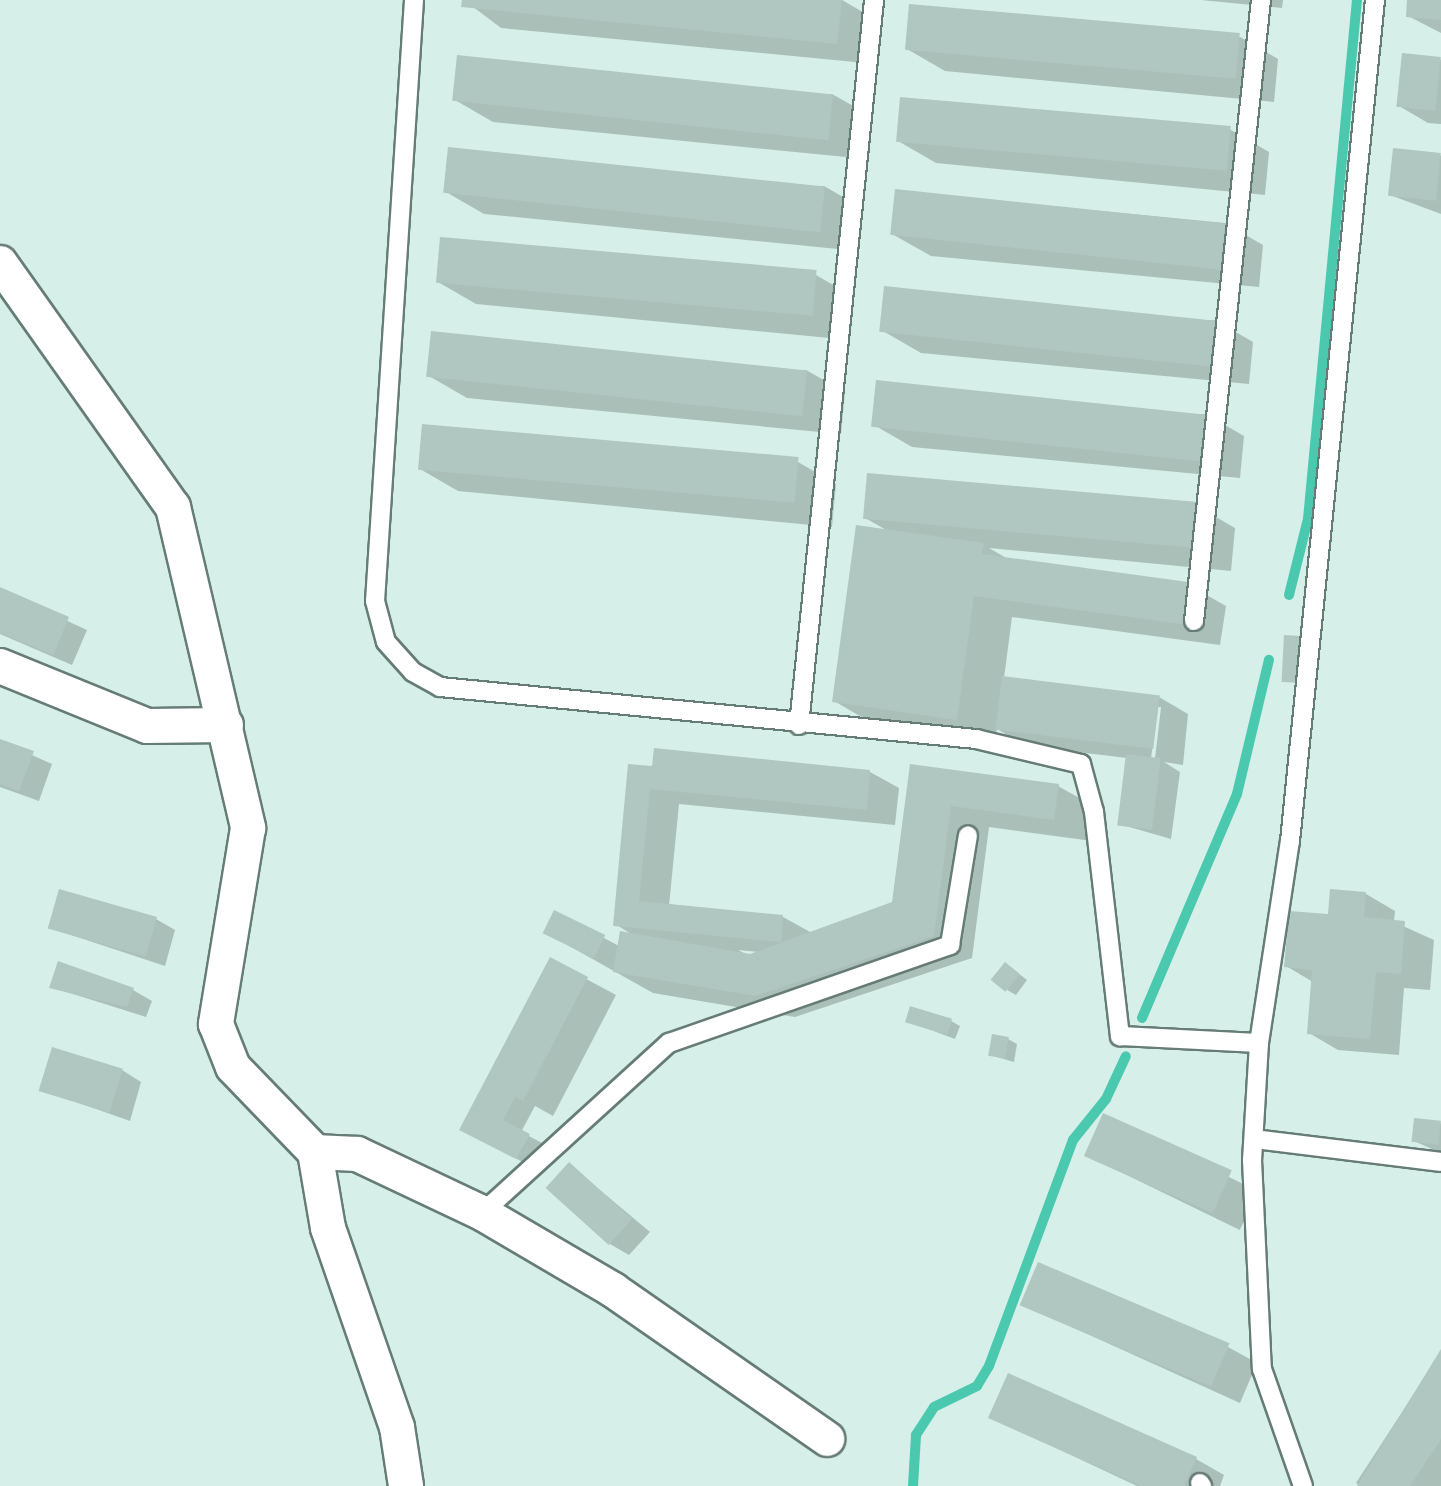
<!DOCTYPE html>
<html>
<head>
<meta charset="utf-8">
<style>
	body { margin:0 }
	#map { position:relative; width:1441px; height:1486px; overflow:hidden; background:#d6efe8; font-family:"Source Serif 4",serif }
	div>[style] { position:absolute }
	[style*='--x'] { left:calc(var(--x)*1px); top:calc(var(--y)*1px); width:calc(var(--w)*1px); rotate:calc(var(--a)*1deg) }
	.shadow>* { inset:0; background:#0003; transform-origin:0 0 }
	.stream>* { height:10px; margin:-5px; padding:0 5px; transform-origin:5px; border-radius:5px; background:#4ac9af }
	.building>* { inset:0; background:#afc7c0; transform-origin:0 0 }
	.roads { filter:drop-shadow(2px 0 #667c76) drop-shadow(-2px 0 #667c76) drop-shadow(0 2px #667c76) drop-shadow(0 -2px #667c76) }
	.lane>* { height:18px; margin:-9px; padding:0 9px; transform-origin:9px; border-radius:9px; background:#fff }
	.street>* { height:34px; margin:-17px; padding:0 17px; transform-origin:17px; border-radius:17px; background:#fff }
	span { translate:-50% -50%; white-space:nowrap; text-align:center; line-height:1.15; -webkit-text-stroke:6px #e3fcf5; paint-order:stroke }
</style>
</head>
<body>
<div id="map">
	<div class="shadow">
		<div style="clip-path:polygon(464px 0,842px 0,880px 22px,875px 64px,501px 28px)"></div>
		<div style="clip-path:polygon(1201px 0,1283px 0,1282px 8px)"></div>
		<div style="clip-path:polygon(1409px 0,1441px 0,1441px 33px,1408px 16px)"></div>
		<div style="clip-path:polygon(1240px 37px,1278px 59px,1274px 102px,945px 71px,907px 49px)"></div>
		<div style="clip-path:polygon(1441px 59px,1441px 124px,1428px 123px,1399px 106px)"></div>
		<div style="clip-path:polygon(832px 94px,871px 116px,866px 159px,493px 122px,455px 100px)"></div>
		<div style="clip-path:polygon(1231px 130px,1269px 152px,1265px 195px,936px 163px,898px 141px)"></div>
		<div style="clip-path:polygon(1441px 155px,1441px 214px,1390px 195px)"></div>
		<div style="clip-path:polygon(824px 186px,862px 208px,858px 251px,484px 214px,446px 192px)"></div>
		<div style="clip-path:polygon(896px 191px,1225px 223px,1263px 245px,1259px 287px,931px 256px,892px 234px)"></div>
		<div style="clip-path:polygon(816px 275px,854px 297px,850px 340px,476px 304px,438px 282px)"></div>
		<div style="clip-path:polygon(1215px 320px,1253px 342px,1249px 384px,921px 353px,883px 331px)"></div>
		<div style="clip-path:polygon(806px 370px,845px 392px,841px 434px,467px 398px,429px 376px)"></div>
		<div style="clip-path:polygon(1206px 414px,1244px 436px,1240px 478px,912px 447px,874px 425px)"></div>
		<div style="clip-path:polygon(798px 462px,836px 484px,832px 527px,458px 491px,420px 469px)"></div>
		<div style="clip-path:polygon(evenodd,1197px 506px,1235px 528px,1231px 571px,989px 548px,1008px 559px,1187px 584px,1226px 606px,1220px 645px,1012px 617px,1004px 678px,1159px 697px,1188px 714px,1183px 765px,1164px 762px,1180px 772px,1171px 839px,1119px 824px,1127px 758px,1027px 746px,997px 729px,995px 740px,872px 723px,834px 701px,888px 531px,865px 518px,1197px 506px,1157px 707px,1161px 707px,1155px 759px,1151px 759px,1157px 707px)"></div>
		<div style="clip-path:polygon(0 590px,87px 630px,72px 665px,0 634px)"></div>
		<div style="clip-path:polygon(0 741px,52px 764px,39px 801px,0 787px)"></div>
		<div style="clip-path:polygon(evenodd,630px 766px,870px 772px,899px 788px,895px 825px,679px 804px,669px 906px,783px 917px,812px 933px,894px 904px,911px 767px,1058px 786px,1097px 808px,1092px 841px,989px 827px,972px 958px,795px 1017px,653px 993px,564px 943px,555px 912px,619px 946px,633px 935px,615px 924px,630px 766px,738px 950px,759px 952px,750px 956px,738px 950px)"></div>
		<div style="clip-path:polygon(1366px 894px,1395px 911px,1394px 922px,1434px 940px,1430px 990px,1404px 988px,1399px 1055px,1338px 1050px,1309px 1033px,1313px 982px,1286px 966px,1330px 916px)"></div>
		<div style="clip-path:polygon(156px 919px,175px 930px,165px 966px,50px 928px)"></div>
		<div style="clip-path:polygon(551px 960px,616px 995px,553px 1116px,535px 1106px,521px 1132px,548px 1146px,536px 1169px,481px 1140px)"></div>
		<div style="clip-path:polygon(1014px 970px,1027px 980px,1016px 995px,1007px 990px)"></div>
		<div style="clip-path:polygon(51px 987px,133px 990px,152px 1001px,146px 1017px)"></div>
		<div style="clip-path:polygon(907px 1021px,951px 1021px,960px 1026px,955px 1039px)"></div>
		<div style="clip-path:polygon(1008px 1039px,1017px 1044px,1014px 1062px,990px 1055px)"></div>
		<div style="clip-path:polygon(122px 1070px,141px 1082px,130px 1121px,42px 1090px)"></div>
		<div style="left:1104px;top:1116px;width:172px;height:43px;rotate:26deg"></div>
		<div style="clip-path:polygon(1441px 1123px,1441px 1153px,1414px 1141px)"></div>
		<div style="clip-path:polygon(570px 1165px,650px 1232px,629px 1255px,610px 1244px)"></div>
		<div style="clip-path:polygon(1021px 1304px,1228px 1347px,1257px 1363px,1240px 1403px)"></div>
		<div style="clip-path:polygon(1441px 1352px,1441px 1486px,1360px 1486px,1356px 1483px)"></div>
		<div style="clip-path:polygon(990px 1417px,1196px 1459px,1224px 1475px,1220px 1486px,1137px 1486px)"></div>
	</div>
	<div class="stream">
		<div style="--x:1289;--y:595;--w:78;--a:-76"></div>
		<div style="--x:1308;--y:519;--w:521;--a:-84.61"></div>
		<div style="--x:1142;--y:1018;--w:243;--a:-67"></div>
		<div style="--x:1237;--y:794;--w:138;--a:-76.6"></div>
		<div style="--x:913;--y:1486;--w:51;--a:-86.6"></div>
		<div style="--x:916;--y:1435;--w:33;--a:-57"></div>
		<div style="--x:934;--y:1407;--w:48;--a:-26"></div>
		<div style="--x:977;--y:1386;--w:23;--a:-59"></div>
		<div style="--x:989;--y:1366;--w:241;--a:-69.6"></div>
		<div style="--x:1073;--y:1140;--w:53;--a:-51.2"></div>
		<div style="--x:1106;--y:1099;--w:47;--a:-65.1"></div>
	</div>
	<div class="building">
		<div style="clip-path:polygon(462px 0,842px 0,837px 44px,461px 7px)"></div>
		<div style="clip-path:polygon(1407px 0,1441px 0,1441px 20px,1406px 17px)"></div>
		<div style="left:909px;top:4px;width:332px;height:46px;rotate:5deg"></div>
		<div style="left:1402px;top:53px;width:39px;height:54px;rotate:6deg"></div>
		<div style="left:457px;top:55px;width:378px;height:46px;rotate:6deg"></div>
		<div style="left:900px;top:97px;width:332px;height:45px;rotate:5deg"></div>
		<div style="left:448px;top:147px;width:379px;height:46px;rotate:6deg"></div>
		<div style="left:1393px;top:148px;width:48px;height:48px;rotate:6deg"></div>
		<div style="left:895px;top:189px;width:332px;height:46px;rotate:6deg"></div>
		<div style="left:440px;top:237px;width:378px;height:46px;rotate:5deg"></div>
		<div style="left:884px;top:286px;width:333px;height:46px;rotate:6deg"></div>
		<div style="left:431px;top:331px;width:378px;height:46px;rotate:6deg"></div>
		<div style="left:876px;top:380px;width:332px;height:47px;rotate:6deg"></div>
		<div style="left:422px;top:424px;width:378px;height:46px;rotate:5deg"></div>
		<div style="left:867px;top:473px;width:332px;height:46px;rotate:5deg"></div>
		<div style="clip-path:polygon(856px 525px,984px 543px,982px 554px,1188px 582px,1182px 624px,974px 596px,957px 720px,832px 702px)"></div>
		<div style="clip-path:polygon(0 587px,69px 617px,53px 655px,0 633px)"></div>
		<div style="left:1284px;top:635px;width:17px;height:47px;rotate:3deg"></div>
		<div style="left:1002px;top:676px;width:159px;height:54px;rotate:7deg"></div>
		<div style="clip-path:polygon(0 739px,34px 751px,19px 791px,0 784px)"></div>
		<div style="clip-path:polygon(654px 748px,870px 770px,867px 810px,650px 789px,639px 901px,783px 915px,781px 942px,613px 926px,628px 764px,652px 766px)"></div>
		<div style="left:1126px;top:754px;width:35px;height:72px;rotate:7deg"></div>
		<div style="clip-path:polygon(910px 764px,1059px 784px,1054px 820px,951px 806px,934px 936px,755px 996px,613px 972px,620px 931px,750px 954px,892px 902px)"></div>
		<div style="left:59px;top:889px;width:102px;height:41px;rotate:16deg"></div>
		<div style="clip-path:polygon(1330px 889px,1366px 892px,1364px 917px,1405px 921px,1401px 974px,1376px 972px,1370px 1039px,1307px 1034px,1312px 970px,1284px 967px,1289px 911px,1328px 914px)"></div>
		<div style="left:554px;top:910px;width:57px;height:26px;rotate:26deg"></div>
		<div style="clip-path:polygon(550px 957px,588px 977px,523px 1101px,515px 1097px,503px 1120px,530px 1134px,516px 1159px,459px 1130px)"></div>
		<div style="clip-path:polygon(58px 961px,134px 988px,127px 1007px,49px 988px)"></div>
		<div style="left:1005px;top:962px;width:19px;height:23px;rotate:39deg"></div>
		<div style="left:910px;top:1006px;width:44px;height:17px;rotate:17deg"></div>
		<div style="left:992px;top:1034px;width:17px;height:22px;rotate:10deg"></div>
		<div style="left:52px;top:1047px;width:74px;height:46px;rotate:17deg"></div>
		<div style="left:1103px;top:1113px;width:141px;height:47px;rotate:24deg"></div>
		<div style="left:1414px;top:1118px;width:27px;height:24px;rotate:6deg"></div>
		<div style="left:569px;top:1162px;width:85px;height:35px;rotate:42deg"></div>
		<div style="left:1038px;top:1262px;width:208px;height:47px;rotate:23deg"></div>
		<div style="clip-path:polygon(1441px 1349px,1441px 1439px,1410px 1486px,1357px 1486px)"></div>
		<div style="clip-path:polygon(1008px 1373px,1197px 1457px,1184px 1486px,1141px 1486px,988px 1418px)"></div>
	</div>
	<div class="roads">
		<div class="lane">
			<div style="--x:414;--y:0;--w:602;--a:93.71"></div>
			<div style="--x:375;--y:601;--w:42;--a:75"></div>
			<div style="--x:386;--y:642;--w:40;--a:48"></div>
			<div style="--x:413;--y:672;--w:31;--a:29"></div>
			<div style="--x:440;--y:687;--w:539;--a:5.54"></div>
			<div style="--x:976;--y:739;--w:108;--a:13.4"></div>
			<div style="--x:1081;--y:764;--w:50;--a:74.8"></div>
			<div style="--x:1094;--y:812;--w:226;--a:83.4"></div>
			<div style="--x:1120;--y:1036;--w:139;--a:2.9"></div>
			<div style="--x:1259;--y:1043;--w:204;--a:-81.3"></div>
			<div style="--x:1290;--y:841;--w:845;--a:-84.23"></div>
			<div style="--x:1194;--y:621;--w:625;--a:-83.84"></div>
			<div style="--x:799;--y:725;--w:729;--a:-84.09"></div>
			<div style="--x:1259;--y:1043;--w:117;--a:93.4"></div>
			<div style="--x:1252;--y:1160;--w:209;--a:87.3"></div>
			<div style="--x:1262;--y:1369;--w:124;--a:70.7"></div>
			<div style="--x:1254;--y:1139;--w:188;--a:7"></div>
			<div style="--x:482;--y:1213;--w:253;--a:-42.3"></div>
			<div style="--x:669;--y:1043;--w:298;--a:-19.2"></div>
			<div style="--x:950;--y:945;--w:111;--a:-80.7"></div>
			<div style="--x:1200;--y:1483;--w:4;--a:56"></div>
		</div>
		<div class="street">
			<div style="--x:0;--y:263;--w:299;--a:54.7"></div>
			<div style="--x:173;--y:507;--w:330;--a:76.8"></div>
			<div style="--x:248;--y:828;--w:199;--a:99.3"></div>
			<div style="--x:216;--y:1024;--w:46;--a:68.4"></div>
			<div style="--x:233;--y:1067;--w:118;--a:46"></div>
			<div style="--x:315;--y:1152;--w:77;--a:80.3"></div>
			<div style="--x:328;--y:1228;--w:211;--a:70.9"></div>
			<div style="--x:397;--y:1427;--w:60;--a:81.3"></div>
			<div style="--x:0;--y:666;--w:159;--a:22.2"></div>
			<div style="--x:147;--y:726;--w:79;--a:-0.7"></div>
			<div style="--x:315;--y:1152;--w:42;--a:2.7"></div>
			<div style="--x:357;--y:1154;--w:138;--a:25.3"></div>
			<div style="--x:482;--y:1213;--w:152;--a:30.4"></div>
			<div style="--x:613;--y:1290;--w:261;--a:34.8"></div>
		</div>
	</div>
</div>
</body>
</html>
